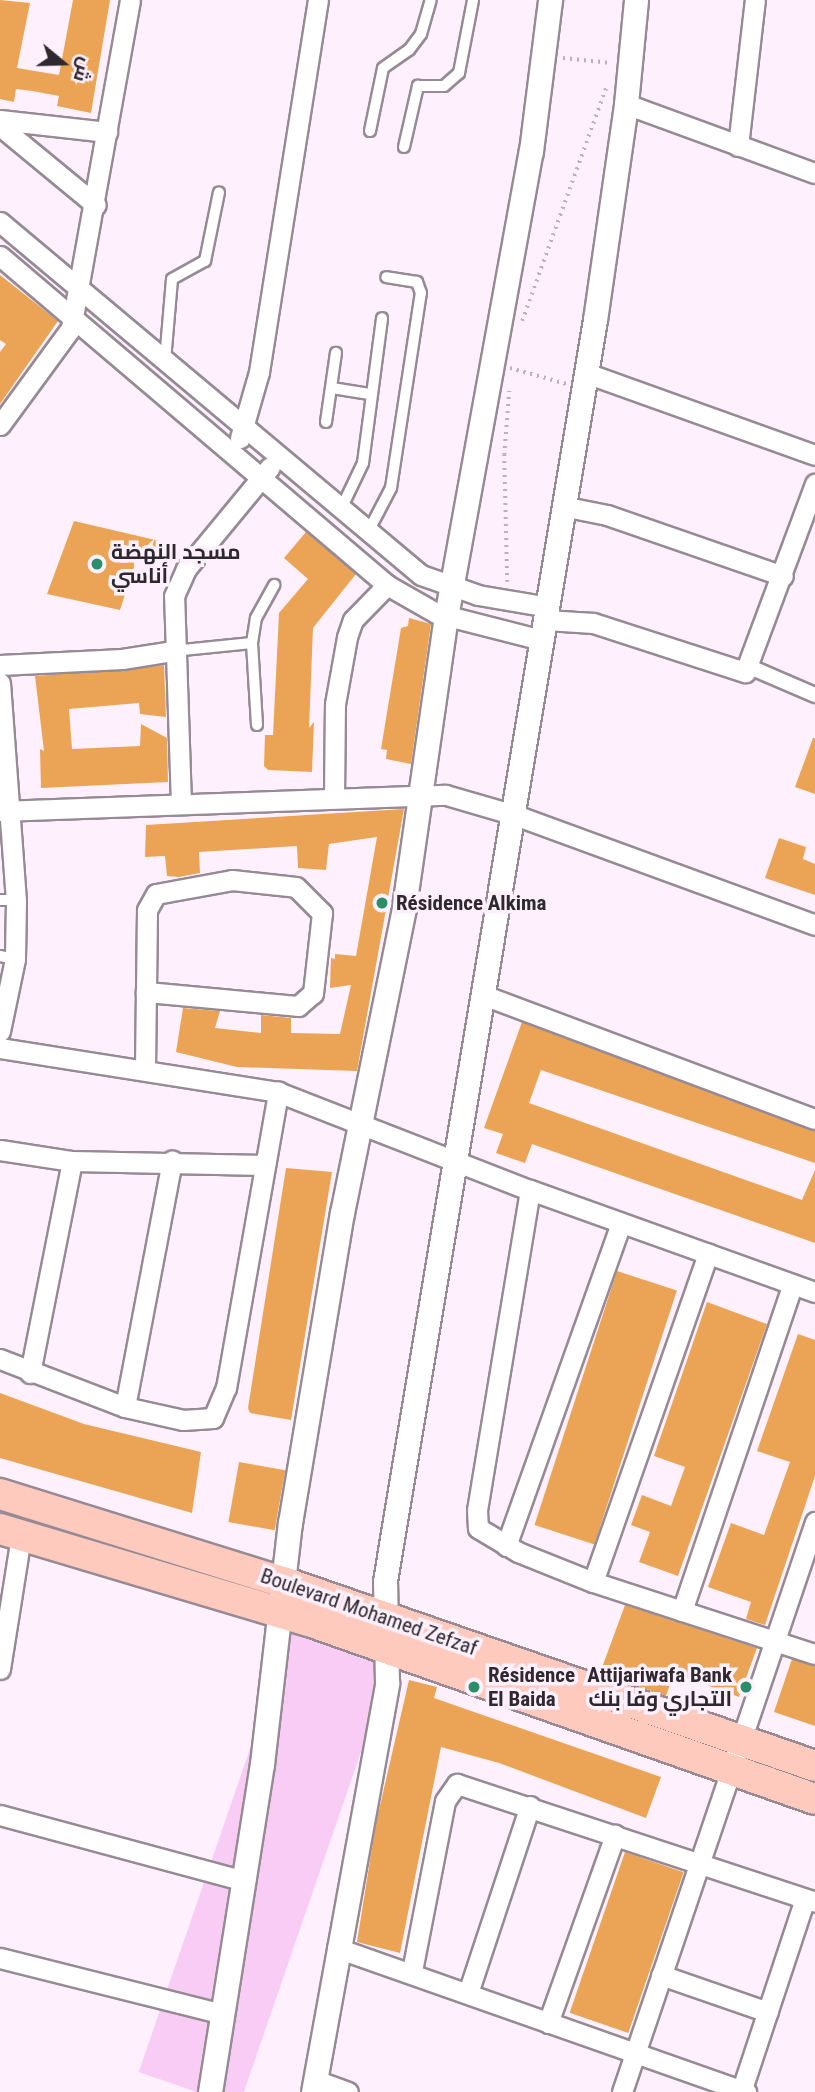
<!DOCTYPE html>
<html>
<head>
<meta charset="utf-8">
<style>
	body { margin:0 }
	#map { position:relative; width:815px; height:2092px; overflow:hidden; background:#fef1fd; font-family:"Roboto Condensed",Cairo,sans-serif }
	div>[style] { position:absolute }
	[style*='--x'] { left:calc(var(--x)*1px); top:calc(var(--y)*1px); width:calc(var(--w)*1px); rotate:calc(var(--a)*1deg) }
	.green>* { inset:0; background:#f8ccf4; transform-origin:0 0 }
	.building>* { inset:0; background:#eba455; transform-origin:0 0 }
	.path>* { height:3.5px; margin-top:-1.75px; transform-origin:0; background:repeating-linear-gradient(90deg,#bcb1bb 0 2px,transparent 0 7px) }
	.roads { filter:drop-shadow(2px 0 #968a95) drop-shadow(-2px 0 #968a95) drop-shadow(0 2px #968a95) drop-shadow(0 -2px #968a95) }
	.service>* { height:10px; margin:-5px; padding:0 5px; transform-origin:5px; border-radius:5px; background:#fff }
	.pedestrian>* { height:14px; margin:-7px; padding:0 7px; transform-origin:7px; border-radius:7px; background:#fff }
	.minor>* { height:19px; margin:-9.5px; padding:0 9.5px; transform-origin:9.5px; border-radius:9.5px; background:#fff }
	.tertiary>* { height:23px; margin:-11.5px; padding:0 11.5px; transform-origin:11.5px; border-radius:11.5px; background:#fff }
	.primary>* { height:30px; margin:-15px; padding:0 15px; transform-origin:15px; border-radius:15px; background:#fecabe }
	.dots>* { width:19px; height:19px; translate:-50% -50%; box-sizing:border-box; border:4px solid #fef1fd; border-radius:50% }
	span { translate:-50% -50%; white-space:nowrap; text-align:center; line-height:1.15; -webkit-text-stroke:7px #fef1fd; paint-order:stroke }
	.poi-label { font-size:21px; color:#2e292e; font-weight:700 }
	.left { translate:0 -50%; text-align:left }
	.right { translate:-100% -50%; text-align:right }
	.street-label { font-size:21px; color:#2e292e }
	.north { position:absolute; left:28px; top:28px; width:70px; height:70px; -webkit-text-stroke:5px #fef1fd; paint-order:stroke; rotate:109deg; font-size:19px; font-weight:700; line-height:28px; text-align:center; color:#2e292e }
	.north::after { content:''; display:block; margin:auto; width:24px; height:32px; background:#2e292e; clip-path:polygon(50% 0,100% 100%,50% 72%,0 100%) }
</style>
</head>
<body>
<div id="map">
	<div class="green">
		<div style="left:294px;top:1621px;width:106px;height:477px;rotate:19deg"></div>
	</div>
	<div class="building">
		<div style="clip-path:polygon(0 0,30px 3px,17px 68px,59px 75px,73px 0,110px 0,91px 113px,57px 106px,59px 96px,32px 91px,16px 89px,14px 102px,0 99px)"></div>
		<div style="clip-path:polygon(0 275px,58px 321px,0 404px,0 352px,6px 344px,0 340px)"></div>
		<div style="clip-path:polygon(74px 521px,164px 542px,155px 567px,136px 561px,120px 610px,47px 594px)"></div>
		<div style="clip-path:polygon(306px 532px,356px 574px,313px 628px,309px 728px,314px 722px,312px 772px,268px 770px,264px 766px,265px 735px,273px 735px,279px 613px,308px 579px,284px 558px)"></div>
		<div style="clip-path:polygon(409px 618px,431px 624px,411px 764px,386px 759px,387px 750px,381px 749px,401px 628px,408px 626px)"></div>
		<div style="clip-path:polygon(164px 665px,166px 717px,140px 714px,139px 703px,69px 709px,72px 749px,140px 746px,141px 724px,167px 738px,168px 782px,41px 788px,40px 749px,44px 751px,35px 676px)"></div>
		<div style="clip-path:polygon(813px 738px,815px 738px,815px 794px,795px 787px)"></div>
		<div style="clip-path:polygon(404px 809px,357px 1071px,237px 1067px,176px 1052px,183px 1008px,220px 1011px,215px 1028px,261px 1033px,261px 1015px,291px 1018px,291px 1033px,340px 1034px,351px 985px,330px 988px,331px 958px,335px 959px,335px 954px,356px 956px,377px 837px,329px 844px,326px 870px,298px 868px,297px 846px,199px 852px,200px 873px,179px 877px,167px 876px,165px 856px,145px 857px,146px 825px)"></div>
		<div style="clip-path:polygon(779px 838px,806px 847px,803px 859px,815px 864px,815px 895px,765px 878px)"></div>
		<div style="clip-path:polygon(522px 1022px,815px 1131px,815px 1163px,541px 1070px,529px 1103px,802px 1200px,815px 1170px,815px 1243px,532px 1144px,525px 1163px,496px 1153px,503px 1134px,484px 1128px)"></div>
		<div style="clip-path:polygon(286px 1168px,332px 1172px,291px 1420px,250px 1413px,248px 1408px)"></div>
		<div style="left:617px;top:1271px;width:63px;height:267px;rotate:18deg"></div>
		<div style="clip-path:polygon(707px 1302px,767px 1324px,678px 1576px,639px 1562px,650px 1532px,631px 1525px,642px 1495px,671px 1506px,685px 1467px,654px 1456px)"></div>
		<div style="clip-path:polygon(798px 1334px,815px 1340px,815px 1476px,765px 1625px,746px 1619px,751px 1602px,708px 1587px,731px 1523px,764px 1535px,790px 1462px,757px 1451px)"></div>
		<div style="clip-path:polygon(0 1393px,84px 1424px,201px 1452px,192px 1513px,0 1458px)"></div>
		<div style="left:239px;top:1462px;width:47px;height:61px;rotate:10deg"></div>
		<div style="clip-path:polygon(625px 1605px,757px 1648px,739px 1697px,674px 1673px,666px 1696px,600px 1673px)"></div>
		<div style="clip-path:polygon(792px 1659px,815px 1666px,815px 1726px,774px 1712px)"></div>
		<div style="clip-path:polygon(409px 1680px,437px 1687px,434px 1698px,661px 1777px,646px 1818px,499px 1763px,441px 1747px,400px 1953px,357px 1942px,376px 1823px)"></div>
		<div style="left:625px;top:1852px;width:62px;height:170px;rotate:19deg"></div>
	</div>
	<div class="path">
		<div style="--x:563;--y:58;--w:48;--a:5.9"></div>
		<div style="--x:522;--y:321;--w:248;--a:-70.2"></div>
		<div style="--x:510;--y:368;--w:59;--a:15.7"></div>
		<div style="--x:507;--y:582;--w:127;--a:-91.4"></div>
		<div style="--x:504;--y:455;--w:64;--a:-85.5"></div>
	</div>
	<div class="roads">
		<div class="service">
			<div style="--x:370;--y:131;--w:64;--a:-78.3"></div>
			<div style="--x:383;--y:68;--w:32;--a:-35"></div>
			<div style="--x:409;--y:50;--w:20;--a:-53"></div>
			<div style="--x:421;--y:34;--w:35;--a:-74"></div>
			<div style="--x:404;--y:147;--w:63;--a:-77.1"></div>
			<div style="--x:418;--y:86;--w:26;--a:0"></div>
			<div style="--x:444;--y:86;--w:20;--a:-41"></div>
			<div style="--x:459;--y:73;--w:74;--a:-79.1"></div>
			<div style="--x:165;--y:361;--w:82;--a:-85.1"></div>
			<div style="--x:172;--y:279;--w:38;--a:-29"></div>
			<div style="--x:205;--y:261;--w:70;--a:-78.5"></div>
			<div style="--x:332;--y:388;--w:38;--a:9"></div>
			<div style="--x:326;--y:422;--w:70;--a:-81.8"></div>
			<div style="--x:341;--y:509;--w:51;--a:-64.4"></div>
			<div style="--x:363;--y:463;--w:146;--a:-82.5"></div>
			<div style="--x:368;--y:532;--w:50;--a:-62.4"></div>
			<div style="--x:391;--y:488;--w:197;--a:-81.3"></div>
			<div style="--x:421;--y:293;--w:12;--a:-110"></div>
			<div style="--x:417;--y:282;--w:31;--a:-171"></div>
			<div style="--x:173;--y:651;--w:79;--a:-5.8"></div>
			<div style="--x:257;--y:725;--w:82;--a:-93.5"></div>
			<div style="--x:252;--y:643;--w:25;--a:-81"></div>
			<div style="--x:256;--y:618;--w:38;--a:-61"></div>
			<div style="--x:0;--y:900;--w:16;--a:0"></div>
			<div style="--x:0;--y:956;--w:15;--a:11"></div>
		</div>
		<div class="pedestrian">
			<div style="--x:750;--y:667;--w:71;--a:23.3"></div>
		</div>
		<div class="minor">
			<div style="--x:626;--y:104;--w:201;--a:20.1"></div>
			<div style="--x:0;--y:120;--w:108;--a:6.4"></div>
			<div style="--x:0;--y:126;--w:124;--a:39.5"></div>
			<div style="--x:738;--y:146;--w:147;--a:-83.4"></div>
			<div style="--x:0;--y:222;--w:549;--a:39.98"></div>
			<div style="--x:421;--y:575;--w:60;--a:19.3"></div>
			<div style="--x:478;--y:595;--w:71;--a:9.7"></div>
			<div style="--x:0;--y:256;--w:508;--a:40.37"></div>
			<div style="--x:387;--y:585;--w:56;--a:29.7"></div>
			<div style="--x:436;--y:613;--w:109;--a:14.3"></div>
			<div style="--x:586;--y:373;--w:243;--a:19.7"></div>
			<div style="--x:0;--y:425;--w:120;--a:-53.8"></div>
			<div style="--x:71;--y:328;--w:333;--a:-79.8"></div>
			<div style="--x:240;--y:438;--w:69;--a:-73.9"></div>
			<div style="--x:259;--y:372;--w:377;--a:-81"></div>
			<div style="--x:562;--y:506;--w:46;--a:11.3"></div>
			<div style="--x:607;--y:515;--w:186;--a:19.1"></div>
			<div style="--x:546;--y:620;--w:47;--a:3.7"></div>
			<div style="--x:593;--y:623;--w:160;--a:17.9"></div>
			<div style="--x:745;--y:672;--w:201;--a:-69.6"></div>
			<div style="--x:0;--y:665;--w:122;--a:-2.8"></div>
			<div style="--x:122;--y:659;--w:52;--a:-8.9"></div>
			<div style="--x:0;--y:683;--w:218;--a:85.8"></div>
			<div style="--x:16;--y:900;--w:59;--a:91"></div>
			<div style="--x:15;--y:959;--w:74;--a:101.8"></div>
			<div style="--x:334;--y:797;--w:93;--a:-89.4"></div>
			<div style="--x:335;--y:704;--w:68;--a:-79.8"></div>
			<div style="--x:347;--y:637;--w:18;--a:-71"></div>
			<div style="--x:353;--y:620;--w:49;--a:-45.8"></div>
			<div style="--x:181;--y:804;--w:208;--a:-91.9"></div>
			<div style="--x:174;--y:596;--w:30;--a:-66"></div>
			<div style="--x:186;--y:569;--w:132;--a:-50.5"></div>
			<div style="--x:0;--y:811;--w:446;--a:-2.1"></div>
			<div style="--x:446;--y:795;--w:72;--a:16.2"></div>
			<div style="--x:515;--y:815;--w:320;--a:20.1"></div>
			<div style="--x:483;--y:995;--w:354;--a:20.5"></div>
			<div style="--x:0;--y:1048;--w:281;--a:9"></div>
			<div style="--x:278;--y:1092;--w:270;--a:21.3"></div>
			<div style="--x:530;--y:1190;--w:303;--a:19.7"></div>
			<div style="--x:145;--y:1069;--w:77;--a:-89.3"></div>
			<div style="--x:146;--y:992;--w:82;--a:-89.3"></div>
			<div style="--x:147;--y:910;--w:18;--a:-61"></div>
			<div style="--x:156;--y:894;--w:77;--a:-10.4"></div>
			<div style="--x:232;--y:880;--w:64;--a:6.2"></div>
			<div style="--x:296;--y:887;--w:37;--a:45"></div>
			<div style="--x:322;--y:913;--w:81;--a:96.4"></div>
			<div style="--x:313;--y:993;--w:20;--a:139"></div>
			<div style="--x:298;--y:1006;--w:153;--a:-174.7"></div>
			<div style="--x:0;--y:1150;--w:73;--a:8.7"></div>
			<div style="--x:72;--y:1161;--w:192;--a:1.2"></div>
			<div style="--x:530;--y:1190;--w:324;--a:99.4"></div>
			<div style="--x:477;--y:1510;--w:18;--a:87"></div>
			<div style="--x:478;--y:1528;--w:47;--a:31"></div>
			<div style="--x:518;--y:1552;--w:81;--a:21.8"></div>
			<div style="--x:593;--y:1582;--w:233;--a:18"></div>
			<div style="--x:0;--y:1359;--w:134;--a:21"></div>
			<div style="--x:125;--y:1407;--w:59;--a:12.6"></div>
			<div style="--x:183;--y:1420;--w:30;--a:-4"></div>
			<div style="--x:213;--y:1418;--w:33;--a:-67"></div>
			<div style="--x:226;--y:1388;--w:301;--a:-80"></div>
			<div style="--x:30;--y:1373;--w:216;--a:-78.8"></div>
			<div style="--x:125;--y:1407;--w:251;--a:-79.2"></div>
			<div style="--x:506;--y:1546;--w:343;--a:-70.4"></div>
			<div style="--x:593;--y:1582;--w:348;--a:-70.7"></div>
			<div style="--x:682;--y:1611;--w:345;--a:-71.3"></div>
			<div style="--x:0;--y:1669;--w:134;--a:-81"></div>
			<div style="--x:0;--y:1815;--w:254;--a:15.1"></div>
			<div style="--x:337;--y:1948;--w:434;--a:19.4"></div>
			<div style="--x:0;--y:1958;--w:230;--a:14.1"></div>
			<div style="--x:412;--y:1971;--w:173;--a:-79"></div>
			<div style="--x:445;--y:1801;--w:21;--a:-55"></div>
			<div style="--x:457;--y:1784;--w:377;--a:18.2"></div>
			<div style="--x:661;--y:1975;--w:113;--a:19.1"></div>
			<div style="--x:468;--y:1993;--w:197;--a:-71.7"></div>
			<div style="--x:548;--y:2023;--w:200;--a:-70.4"></div>
			<div style="--x:315;--y:2080;--w:35;--a:20"></div>
			<div style="--x:622;--y:2092;--w:602;--a:-71.29"></div>
			<div style="--x:741;--y:2092;--w:203;--a:-71.7"></div>
		</div>
		<div class="tertiary">
			<div style="--x:210;--y:2092;--w:332;--a:-81"></div>
			<div style="--x:262;--y:1764;--w:243;--a:-83.4"></div>
			<div style="--x:290;--y:1523;--w:314;--a:-80.5"></div>
			<div style="--x:342;--y:1213;--w:312;--a:-78.5"></div>
			<div style="--x:404;--y:907;--w:293;--a:-81.8"></div>
			<div style="--x:446;--y:617;--w:474;--a:-79.7"></div>
			<div style="--x:531;--y:151;--w:152;--a:-82.8"></div>
			<div style="--x:313;--y:2092;--w:416;--a:-79.7"></div>
			<div style="--x:387;--y:1683;--w:102;--a:-91.1"></div>
			<div style="--x:385;--y:1581;--w:1278;--a:-80.55"></div>
			<div style="--x:595;--y:320;--w:218;--a:-81.8"></div>
			<div style="--x:626;--y:104;--w:104;--a:-84.5"></div>
		</div>
		<div class="primary">
			<div style="--x:0;--y:1494;--w:296;--a:17.3"></div>
			<div style="--x:283;--y:1582;--w:563;--a:19.08"></div>
			<div style="--x:0;--y:1529;--w:322;--a:16.6"></div>
			<div style="--x:309;--y:1621;--w:536;--a:19.38"></div>
		</div>
	</div>
	<div class="dots">
		<div style="left:97px;top:564px;background:#298e69"></div>
		<div style="left:382px;top:903px;background:#298e69"></div>
		<div style="left:474px;top:1687px;background:#298e69"></div>
		<div style="left:746px;top:1687px;background:#298e69"></div>
	</div>
	<div class="poi-label">
		<span class="left" style="left:111px;top:564px">مسجد النهضة<br>أناسي</span>
		<span class="left" style="left:396px;top:903px">Résidence Alkima</span>
		<span class="left" style="left:488px;top:1687px">Résidence<br>El Baida</span>
		<span class="right" style="left:732px;top:1687px">Attijariwafa Bank<br>التجاري وفا بنك</span>
	</div>
	<div class="street-label">
		<span style="left:369px;top:1612px;rotate:19deg">Boulevard Mohamed Zefzaf</span>
	</div>
	<div class="north">ش</div>
</div>
</body>
</html>
